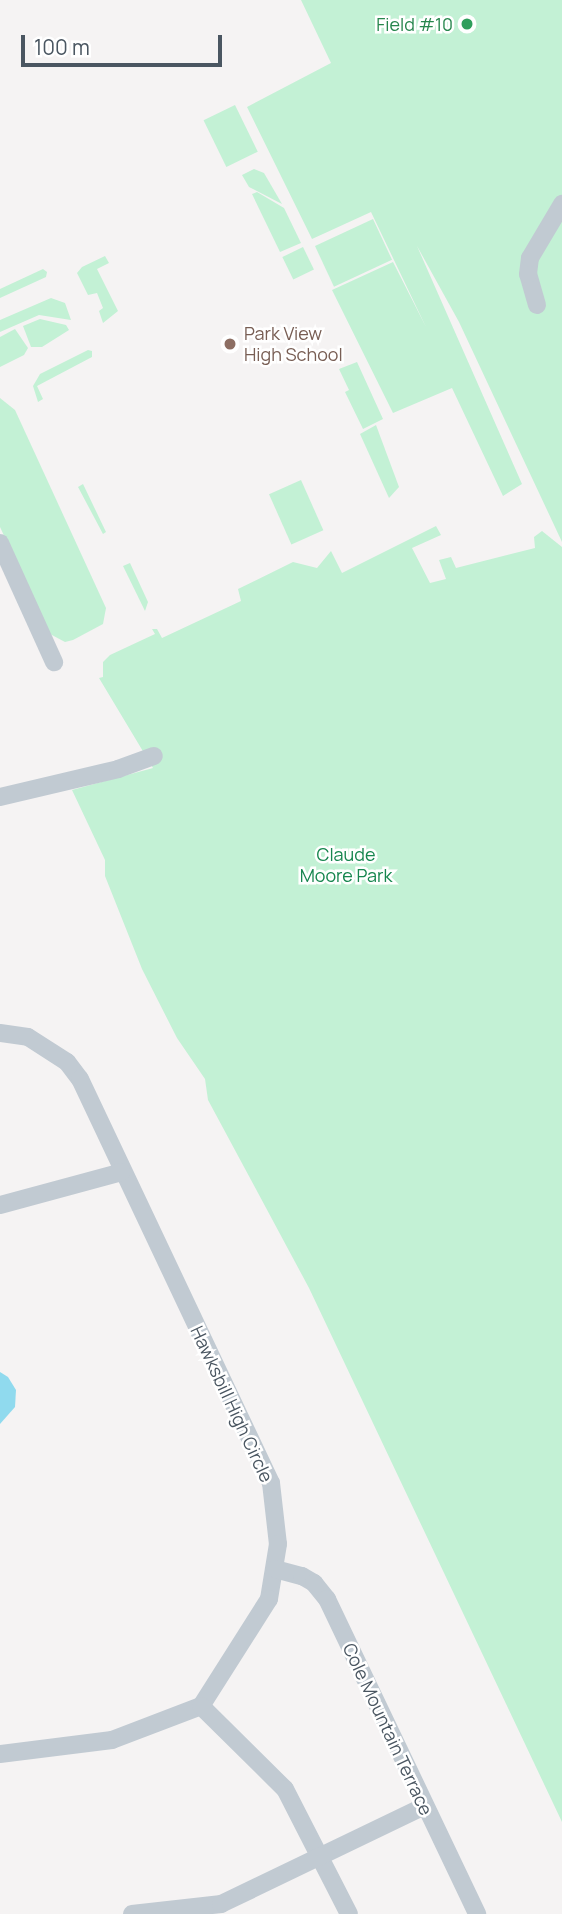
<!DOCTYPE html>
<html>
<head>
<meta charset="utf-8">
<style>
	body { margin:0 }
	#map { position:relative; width:562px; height:1914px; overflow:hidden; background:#f5f3f3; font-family:Manrope,sans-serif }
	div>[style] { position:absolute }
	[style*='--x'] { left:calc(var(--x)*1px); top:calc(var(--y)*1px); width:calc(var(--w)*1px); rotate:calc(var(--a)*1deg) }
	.green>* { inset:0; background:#c3f1d5; transform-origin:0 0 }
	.water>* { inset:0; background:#90daee }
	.minor>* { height:18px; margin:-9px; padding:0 9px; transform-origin:9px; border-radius:9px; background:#c1cad2 }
	.dots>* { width:19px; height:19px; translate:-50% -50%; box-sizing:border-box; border:4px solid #fff; border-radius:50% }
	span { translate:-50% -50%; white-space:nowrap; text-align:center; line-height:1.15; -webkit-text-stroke:5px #fff; paint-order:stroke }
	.leisure-label { font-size:18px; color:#27864d }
	.right { translate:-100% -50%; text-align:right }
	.education-label { font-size:18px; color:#785e54 }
	.left { translate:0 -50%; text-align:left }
	.park-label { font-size:18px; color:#17864f }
	.street-label { font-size:18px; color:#4a5661 }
	.scale { position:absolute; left:21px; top:35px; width:201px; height:32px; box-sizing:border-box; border:4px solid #4a5661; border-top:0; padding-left:9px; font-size:21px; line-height:24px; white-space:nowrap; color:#4a5661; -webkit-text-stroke:5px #fff; paint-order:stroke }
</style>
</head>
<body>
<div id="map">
	<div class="green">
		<div style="clip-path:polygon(301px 0,562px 0,562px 542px,459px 322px,417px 246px,522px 484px,503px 496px,452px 388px,393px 413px,332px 290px,393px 262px,426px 327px,371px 212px,312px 239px,247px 107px,331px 63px)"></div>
		<div style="left:235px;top:105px;width:52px;height:35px;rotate:64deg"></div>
		<div style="clip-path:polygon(254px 169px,264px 173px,282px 204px,249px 187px,242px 175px)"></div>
		<div style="clip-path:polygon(257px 192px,284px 208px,301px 243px,280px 252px,252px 194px)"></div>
		<div style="left:373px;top:219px;width:45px;height:64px;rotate:65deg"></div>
		<div style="left:303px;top:247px;width:25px;height:23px;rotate:64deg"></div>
		<div style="clip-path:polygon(105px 256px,109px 263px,97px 269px,118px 311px,103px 323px,99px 311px,103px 308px,97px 293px,88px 295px,77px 273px,82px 267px)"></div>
		<div style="clip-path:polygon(43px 269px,47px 272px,46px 277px,0 298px,0 289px)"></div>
		<div style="clip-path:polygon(51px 298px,65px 303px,71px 320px,39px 315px,0 332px,0 320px)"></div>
		<div style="clip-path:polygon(40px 319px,66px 325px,69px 330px,42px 347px,31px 347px,23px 326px)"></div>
		<div style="clip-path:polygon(15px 329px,28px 348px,24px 355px,0 367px,0 337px)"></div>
		<div style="clip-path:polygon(88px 350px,92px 351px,92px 357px,37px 386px,43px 399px,38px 402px,33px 386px,40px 374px)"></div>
		<div style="clip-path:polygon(357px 362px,383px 419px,363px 429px,345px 392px,349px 390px,339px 369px)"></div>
		<div style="clip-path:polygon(0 398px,15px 410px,106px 608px,103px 624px,73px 640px,65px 642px,50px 634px,0 527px)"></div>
		<div style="clip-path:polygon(376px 425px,399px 487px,389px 498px,360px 434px)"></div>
		<div style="left:301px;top:480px;width:55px;height:35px;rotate:66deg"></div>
		<div style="clip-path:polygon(83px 484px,106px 532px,103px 534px,78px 487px)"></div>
		<div style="clip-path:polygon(436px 526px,441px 535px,412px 548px,430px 583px,446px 579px,439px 560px,451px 557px,456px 568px,535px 548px,534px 537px,542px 531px,562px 547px,562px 1822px,309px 1288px,208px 1100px,205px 1079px,177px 1038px,142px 969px,105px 876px,105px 860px,72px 790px,153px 768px,99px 678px,103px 677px,103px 662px,110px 655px,155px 634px,152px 629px,157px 629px,162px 638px,241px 601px,238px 589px,293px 562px,317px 568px,331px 551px,342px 573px)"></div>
		<div style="clip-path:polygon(130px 563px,148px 602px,145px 611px,123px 566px)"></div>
	</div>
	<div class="water">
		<div style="clip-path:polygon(0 1372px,8px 1377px,16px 1390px,15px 1407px,0 1424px)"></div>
	</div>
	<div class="minor">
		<div style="--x:537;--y:305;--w:32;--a:-106"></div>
		<div style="--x:528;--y:274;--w:16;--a:-83"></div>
		<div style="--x:530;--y:258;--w:63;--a:-59.3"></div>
		<div style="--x:0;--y:543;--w:131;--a:65.6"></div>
		<div style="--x:0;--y:797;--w:121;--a:-13.3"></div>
		<div style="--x:118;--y:769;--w:38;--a:-20"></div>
		<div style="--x:0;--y:1033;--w:28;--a:8"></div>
		<div style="--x:28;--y:1037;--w:46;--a:32.7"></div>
		<div style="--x:67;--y:1062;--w:21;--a:53"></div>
		<div style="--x:80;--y:1079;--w:447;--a:64.7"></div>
		<div style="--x:271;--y:1483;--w:61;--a:83.5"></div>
		<div style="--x:278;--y:1544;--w:56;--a:99.3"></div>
		<div style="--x:269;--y:1599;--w:127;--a:122.4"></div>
		<div style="--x:201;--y:1706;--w:95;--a:159.1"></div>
		<div style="--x:112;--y:1740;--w:113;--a:172.9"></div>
		<div style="--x:0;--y:1205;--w:126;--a:-15.1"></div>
		<div style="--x:275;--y:1569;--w:28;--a:15"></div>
		<div style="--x:302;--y:1576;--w:14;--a:30"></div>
		<div style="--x:314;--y:1583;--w:21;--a:51"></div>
		<div style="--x:327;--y:1599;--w:349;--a:64.5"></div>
		<div style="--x:201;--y:1706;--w:118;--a:44.7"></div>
		<div style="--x:285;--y:1789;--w:140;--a:62.9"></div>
		<div style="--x:132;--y:1914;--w:90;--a:-6.4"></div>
		<div style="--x:221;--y:1904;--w:226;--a:-25.7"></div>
	</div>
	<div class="dots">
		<div style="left:467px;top:24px;background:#2e9e5b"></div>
		<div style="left:230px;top:344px;background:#8d6e63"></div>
	</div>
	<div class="leisure-label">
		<span class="right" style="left:453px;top:24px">Field #10</span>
	</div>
	<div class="education-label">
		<span class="left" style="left:244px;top:344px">Park View<br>High School</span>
	</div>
	<div class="park-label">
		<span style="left:346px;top:865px">Claude<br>Moore Park</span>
	</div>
	<div class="street-label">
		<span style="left:232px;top:1404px;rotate:65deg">Hawksbill High Circle</span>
		<span style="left:388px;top:1729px;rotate:65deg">Cole Mountain Terrace</span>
	</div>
	<div class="scale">100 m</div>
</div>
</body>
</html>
